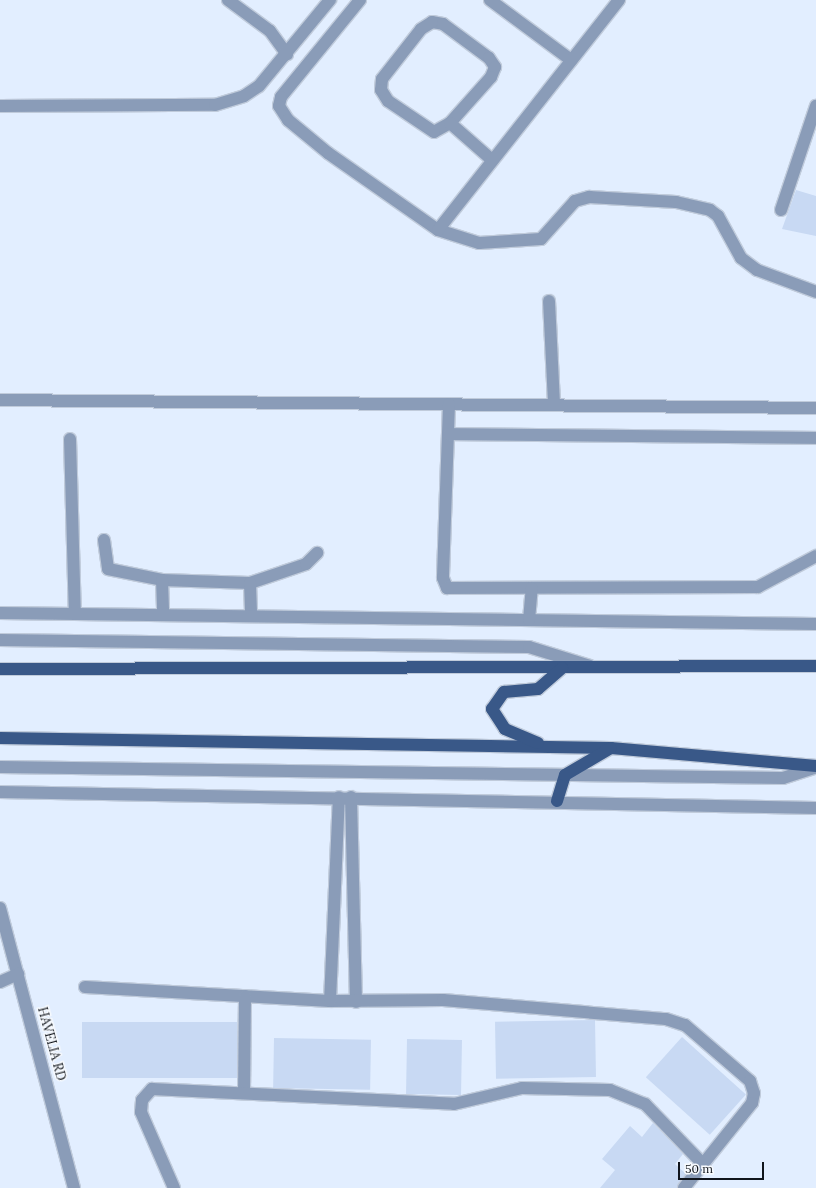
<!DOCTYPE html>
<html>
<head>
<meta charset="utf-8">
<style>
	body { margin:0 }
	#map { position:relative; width:816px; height:1188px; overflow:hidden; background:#e2eeff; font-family:Lora,serif }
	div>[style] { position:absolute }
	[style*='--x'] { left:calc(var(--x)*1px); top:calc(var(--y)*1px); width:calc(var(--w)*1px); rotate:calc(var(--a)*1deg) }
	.building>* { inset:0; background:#c8d9f3; transform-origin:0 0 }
	.roads { filter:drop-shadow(1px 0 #c0cbdb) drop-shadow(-1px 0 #c0cbdb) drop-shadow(0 1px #c0cbdb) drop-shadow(0 -1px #c0cbdb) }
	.minor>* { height:12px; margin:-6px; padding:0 6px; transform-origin:6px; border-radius:6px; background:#8a9cb8 }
	.major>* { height:12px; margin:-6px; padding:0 6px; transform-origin:6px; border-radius:6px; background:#395888 }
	span { translate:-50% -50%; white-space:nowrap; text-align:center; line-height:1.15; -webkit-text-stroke:3px #f7fafe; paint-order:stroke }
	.street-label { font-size:13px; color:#10151c }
	.scale { position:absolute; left:678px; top:1162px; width:86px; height:18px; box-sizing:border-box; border:2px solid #10151c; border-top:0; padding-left:5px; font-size:12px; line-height:14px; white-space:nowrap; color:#10151c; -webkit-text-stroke:3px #f7fafe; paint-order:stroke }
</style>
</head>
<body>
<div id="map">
	<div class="building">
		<div style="clip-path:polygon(796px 190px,816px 196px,816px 236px,782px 229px)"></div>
		<div style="left:595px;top:1020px;width:57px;height:100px;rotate:89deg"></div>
		<div style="left:82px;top:1022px;width:155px;height:56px"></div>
		<div style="left:682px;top:1037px;width:86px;height:54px;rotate:42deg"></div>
		<div style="left:274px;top:1038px;width:97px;height:50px;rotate:1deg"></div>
		<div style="left:407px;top:1039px;width:55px;height:55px;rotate:1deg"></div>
		<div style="clip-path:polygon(653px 1123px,683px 1154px,675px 1164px,686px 1174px,677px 1188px,600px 1188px,615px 1170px,602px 1159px,630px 1126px,642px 1137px)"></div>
	</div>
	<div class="roads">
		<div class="minor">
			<div style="--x:228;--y:0;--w:52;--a:36.4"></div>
			<div style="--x:270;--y:31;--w:29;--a:54"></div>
			<div style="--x:360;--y:0;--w:125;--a:129.2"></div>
			<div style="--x:281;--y:97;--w:9;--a:103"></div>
			<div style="--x:279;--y:106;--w:17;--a:57"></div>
			<div style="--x:288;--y:120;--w:52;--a:39.5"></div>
			<div style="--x:328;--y:153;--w:134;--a:35"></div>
			<div style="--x:438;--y:230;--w:43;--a:17.6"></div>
			<div style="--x:479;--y:243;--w:62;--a:-3.7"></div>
			<div style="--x:541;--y:239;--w:51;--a:-48.2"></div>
			<div style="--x:575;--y:201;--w:15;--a:-16"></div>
			<div style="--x:589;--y:197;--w:87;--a:3.3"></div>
			<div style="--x:676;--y:202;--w:35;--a:13"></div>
			<div style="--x:710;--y:210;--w:10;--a:37"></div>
			<div style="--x:718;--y:216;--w:48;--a:61.3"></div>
			<div style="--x:741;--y:258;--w:20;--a:37"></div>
			<div style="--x:757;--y:270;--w:63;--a:20.4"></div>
			<div style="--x:490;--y:0;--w:101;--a:36.5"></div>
			<div style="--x:432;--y:22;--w:11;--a:10"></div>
			<div style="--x:443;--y:24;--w:57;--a:36.5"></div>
			<div style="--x:489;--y:58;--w:11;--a:56"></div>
			<div style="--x:495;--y:67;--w:11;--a:112"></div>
			<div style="--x:491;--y:77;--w:62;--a:131.7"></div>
			<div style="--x:450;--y:123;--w:18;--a:151"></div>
			<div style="--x:434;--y:132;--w:55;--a:-146"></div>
			<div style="--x:388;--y:101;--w:13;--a:-122"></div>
			<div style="--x:381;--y:90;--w:11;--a:-85"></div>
			<div style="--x:382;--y:79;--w:63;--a:-52"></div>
			<div style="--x:421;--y:29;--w:13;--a:-32"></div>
			<div style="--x:0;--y:106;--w:215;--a:-0.3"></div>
			<div style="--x:215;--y:105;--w:30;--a:-17"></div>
			<div style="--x:244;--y:96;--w:18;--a:-34"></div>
			<div style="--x:259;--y:86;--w:112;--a:-50.5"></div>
			<div style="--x:450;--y:123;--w:56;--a:41.4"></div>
			<div style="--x:781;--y:210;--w:110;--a:-71.4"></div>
			<div style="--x:438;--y:230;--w:293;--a:-51.8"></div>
			<div style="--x:549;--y:301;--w:102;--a:87.2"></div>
			<div style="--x:0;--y:400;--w:816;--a:0.56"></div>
			<div style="--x:449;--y:404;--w:174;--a:92"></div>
			<div style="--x:443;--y:578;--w:11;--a:68"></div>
			<div style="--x:447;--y:588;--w:311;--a:-0.2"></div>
			<div style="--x:758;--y:587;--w:66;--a:-28.1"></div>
			<div style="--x:449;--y:434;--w:367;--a:0.6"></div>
			<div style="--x:70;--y:439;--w:175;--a:88.4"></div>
			<div style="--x:104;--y:540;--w:29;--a:82"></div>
			<div style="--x:108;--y:569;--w:55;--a:11.5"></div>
			<div style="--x:162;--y:580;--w:88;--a:2"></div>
			<div style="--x:250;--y:583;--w:59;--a:-18.7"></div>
			<div style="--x:306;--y:564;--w:16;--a:-45"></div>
			<div style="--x:162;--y:580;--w:35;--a:88"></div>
			<div style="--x:250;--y:583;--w:33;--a:88"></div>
			<div style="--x:0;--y:613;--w:816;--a:0.77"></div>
			<div style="--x:529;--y:620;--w:32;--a:-85"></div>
			<div style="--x:0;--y:640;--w:529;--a:0.76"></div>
			<div style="--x:529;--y:647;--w:64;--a:17.3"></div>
			<div style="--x:0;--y:767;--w:783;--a:0.8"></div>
			<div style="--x:783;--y:778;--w:35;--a:-18"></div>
			<div style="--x:0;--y:792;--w:816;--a:1.12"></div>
			<div style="--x:351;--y:797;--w:205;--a:88.6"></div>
			<div style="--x:0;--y:908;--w:290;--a:75.2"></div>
			<div style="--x:0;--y:982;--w:20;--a:-24"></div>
			<div style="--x:85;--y:987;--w:245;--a:3.3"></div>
			<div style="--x:330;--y:1001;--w:113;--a:-0.5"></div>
			<div style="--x:443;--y:1000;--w:224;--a:4.9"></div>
			<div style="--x:666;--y:1019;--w:20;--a:18"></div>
			<div style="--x:685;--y:1025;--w:86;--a:40.7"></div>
			<div style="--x:750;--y:1081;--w:13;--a:72"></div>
			<div style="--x:754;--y:1093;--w:10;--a:101"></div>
			<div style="--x:752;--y:1103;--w:109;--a:128.7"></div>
			<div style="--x:330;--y:1001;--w:204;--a:-87.5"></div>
			<div style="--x:244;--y:1093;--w:97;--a:-89.4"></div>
			<div style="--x:174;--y:1188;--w:83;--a:-113.5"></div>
			<div style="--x:141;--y:1112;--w:12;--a:-85"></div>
			<div style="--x:142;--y:1100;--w:15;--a:-48"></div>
			<div style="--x:152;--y:1089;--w:302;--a:2.8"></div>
			<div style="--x:454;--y:1104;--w:70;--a:-13.2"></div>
			<div style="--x:522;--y:1088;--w:88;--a:1.3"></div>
			<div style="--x:610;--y:1090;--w:38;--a:22"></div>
			<div style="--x:645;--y:1104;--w:85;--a:46"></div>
		</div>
		<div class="major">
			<div style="--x:0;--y:669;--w:816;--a:-0.21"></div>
			<div style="--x:0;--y:738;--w:611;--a:0.94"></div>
			<div style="--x:611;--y:748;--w:206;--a:5"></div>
			<div style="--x:538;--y:743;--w:36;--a:-157"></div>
			<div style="--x:505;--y:729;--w:24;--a:-123"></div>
			<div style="--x:492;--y:709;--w:21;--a:-55"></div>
			<div style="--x:504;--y:692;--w:34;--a:-5"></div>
			<div style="--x:538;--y:689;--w:32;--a:-41"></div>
			<div style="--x:557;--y:801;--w:27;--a:-73"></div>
			<div style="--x:565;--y:775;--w:53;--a:-30.4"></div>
		</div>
	</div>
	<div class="street-label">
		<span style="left:51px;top:1044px;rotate:75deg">HAVELIA RD</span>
	</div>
	<div class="scale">50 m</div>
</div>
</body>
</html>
